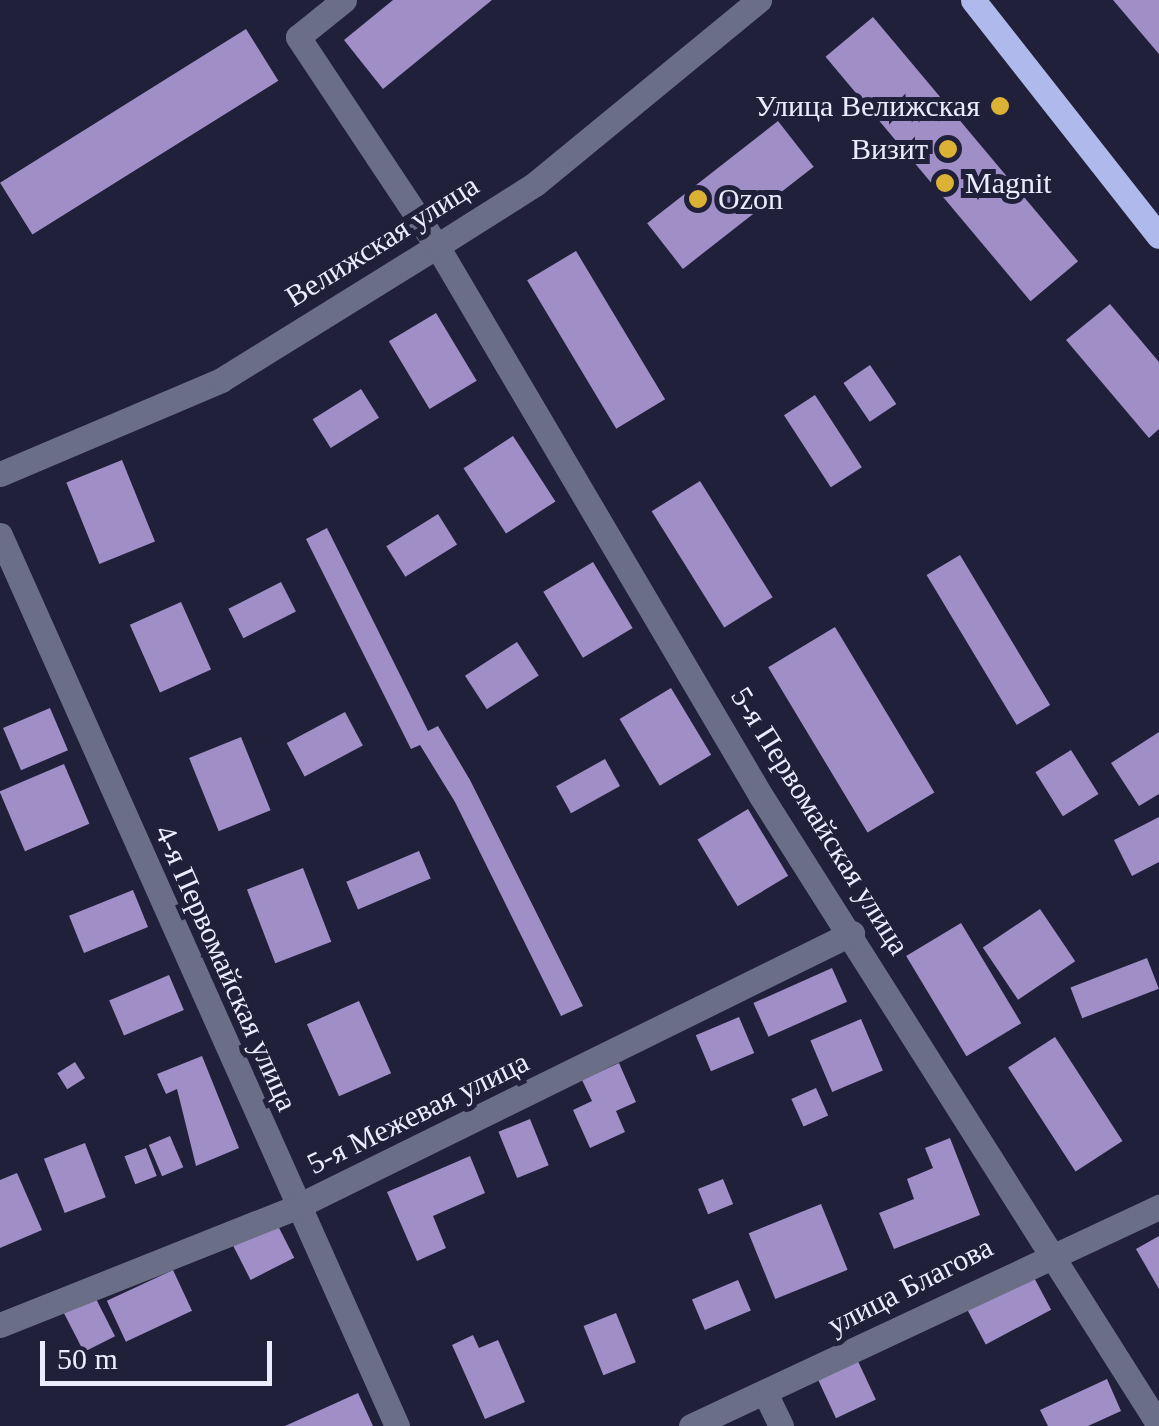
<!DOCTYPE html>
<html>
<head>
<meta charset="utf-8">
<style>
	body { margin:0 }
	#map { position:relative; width:1159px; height:1426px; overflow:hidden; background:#20203b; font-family:"Times New Roman",serif }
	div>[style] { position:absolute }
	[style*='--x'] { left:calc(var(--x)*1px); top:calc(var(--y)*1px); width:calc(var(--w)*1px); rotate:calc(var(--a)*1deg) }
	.building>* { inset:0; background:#a08ec7; transform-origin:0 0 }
	.minor>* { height:25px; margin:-12.5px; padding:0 12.5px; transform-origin:12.5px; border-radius:12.5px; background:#6a6e86 }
	.major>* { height:25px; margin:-12.5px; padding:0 12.5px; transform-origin:12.5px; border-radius:12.5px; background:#b0b9eb }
	.dots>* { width:28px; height:28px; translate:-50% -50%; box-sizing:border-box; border:5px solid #20203b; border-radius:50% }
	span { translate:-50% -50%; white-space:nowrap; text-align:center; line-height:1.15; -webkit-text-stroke:10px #20203b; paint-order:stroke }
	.poi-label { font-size:30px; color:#ebecfe }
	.right { translate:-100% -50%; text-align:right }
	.left { translate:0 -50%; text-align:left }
	.street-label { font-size:30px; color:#ebecfe }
	.scale { position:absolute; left:40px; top:1341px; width:232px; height:45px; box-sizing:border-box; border:5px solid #ebecfe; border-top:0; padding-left:12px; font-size:30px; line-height:35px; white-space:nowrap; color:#ebecfe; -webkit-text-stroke:8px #20203b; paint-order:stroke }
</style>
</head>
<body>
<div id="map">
	<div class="building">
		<div style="clip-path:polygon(393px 0,492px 0,383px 89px,344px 40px)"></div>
		<div style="clip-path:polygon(1113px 0,1159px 0,1159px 54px)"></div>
		<div style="left:873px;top:17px;width:319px;height:62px;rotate:50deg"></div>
		<div style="left:246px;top:29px;width:61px;height:290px;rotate:58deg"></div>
		<div style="left:778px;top:121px;width:58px;height:166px;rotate:52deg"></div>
		<div style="left:576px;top:251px;width:173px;height:57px;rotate:59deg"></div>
		<div style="clip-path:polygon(1110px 304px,1159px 362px,1159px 429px,1149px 438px,1066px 340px)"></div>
		<div style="left:436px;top:313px;width:79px;height:55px;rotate:59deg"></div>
		<div style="left:870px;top:365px;width:47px;height:32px;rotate:56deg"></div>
		<div style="left:361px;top:389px;width:34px;height:57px;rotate:58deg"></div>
		<div style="left:815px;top:395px;width:86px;height:37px;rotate:57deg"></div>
		<div style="left:513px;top:436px;width:78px;height:59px;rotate:57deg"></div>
		<div style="left:122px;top:460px;width:88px;height:60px;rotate:68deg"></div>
		<div style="left:700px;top:481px;width:137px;height:57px;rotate:58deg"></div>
		<div style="left:438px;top:514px;width:36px;height:61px;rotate:58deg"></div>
		<div style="clip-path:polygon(327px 528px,428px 731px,438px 726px,470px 780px,583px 1006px,561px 1016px,455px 802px,420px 745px,411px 749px,306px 539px)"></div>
		<div style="left:960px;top:555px;width:175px;height:39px;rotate:59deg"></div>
		<div style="left:593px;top:562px;width:77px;height:58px;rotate:59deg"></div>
		<div style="left:281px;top:582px;width:33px;height:59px;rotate:63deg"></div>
		<div style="left:181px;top:602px;width:74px;height:56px;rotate:66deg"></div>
		<div style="left:835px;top:627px;width:193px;height:78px;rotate:59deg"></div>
		<div style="left:517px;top:642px;width:40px;height:62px;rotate:57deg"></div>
		<div style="left:671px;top:688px;width:78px;height:60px;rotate:59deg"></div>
		<div style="left:50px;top:708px;width:46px;height:51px;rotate:67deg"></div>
		<div style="left:345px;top:712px;width:38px;height:66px;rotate:62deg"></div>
		<div style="clip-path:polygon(1159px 732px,1159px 794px,1139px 806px,1111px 763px)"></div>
		<div style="left:241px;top:737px;width:79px;height:56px;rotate:68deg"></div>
		<div style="left:1071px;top:750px;width:52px;height:42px;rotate:58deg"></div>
		<div style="left:605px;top:759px;width:31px;height:56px;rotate:61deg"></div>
		<div style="left:64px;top:764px;width:65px;height:70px;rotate:67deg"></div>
		<div style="left:748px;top:809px;width:78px;height:59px;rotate:59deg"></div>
		<div style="clip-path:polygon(1159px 817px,1159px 862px,1132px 876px,1114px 840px)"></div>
		<div style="left:419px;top:851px;width:30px;height:79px;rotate:67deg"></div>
		<div style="left:303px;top:868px;width:79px;height:60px;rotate:69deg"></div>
		<div style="left:133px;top:890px;width:40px;height:69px;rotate:68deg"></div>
		<div style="left:1040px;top:909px;width:63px;height:69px;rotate:56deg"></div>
		<div style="left:961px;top:923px;width:117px;height:64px;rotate:59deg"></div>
		<div style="left:1147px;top:958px;width:33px;height:82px;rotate:69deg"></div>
		<div style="left:832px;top:968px;width:37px;height:86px;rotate:66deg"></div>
		<div style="left:169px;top:975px;width:38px;height:65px;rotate:67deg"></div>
		<div style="left:359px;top:1001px;width:79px;height:57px;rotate:66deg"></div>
		<div style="left:739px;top:1017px;width:39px;height:47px;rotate:67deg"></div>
		<div style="left:861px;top:1019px;width:56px;height:55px;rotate:67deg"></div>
		<div style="left:1055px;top:1037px;width:124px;height:56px;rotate:57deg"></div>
		<div style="clip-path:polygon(202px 1056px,239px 1148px,196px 1166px,177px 1089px,166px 1094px,157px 1074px)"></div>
		<div style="left:75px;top:1062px;width:19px;height:21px;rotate:58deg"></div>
		<div style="clip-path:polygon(619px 1063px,636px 1102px,616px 1111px,625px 1132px,590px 1148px,573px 1110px,592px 1101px,582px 1080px)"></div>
		<div style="left:816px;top:1088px;width:30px;height:27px;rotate:66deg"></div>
		<div style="left:530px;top:1119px;width:50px;height:34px;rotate:68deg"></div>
		<div style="left:170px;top:1136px;width:34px;height:23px;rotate:67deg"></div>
		<div style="clip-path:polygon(950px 1138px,980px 1215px,894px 1249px,879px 1213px,914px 1199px,907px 1179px,933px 1168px,925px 1148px)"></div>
		<div style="left:85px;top:1143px;width:58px;height:44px;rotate:69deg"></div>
		<div style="left:146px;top:1148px;width:30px;height:23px;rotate:69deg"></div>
		<div style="clip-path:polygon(470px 1156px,485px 1193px,433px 1216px,446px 1248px,417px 1261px,387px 1192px)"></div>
		<div style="clip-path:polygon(17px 1173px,42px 1230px,0 1248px,0 1180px)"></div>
		<div style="left:723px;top:1179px;width:27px;height:27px;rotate:68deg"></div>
		<div style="left:821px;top:1204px;width:71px;height:78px;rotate:68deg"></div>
		<div style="left:272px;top:1214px;width:49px;height:49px;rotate:63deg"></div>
		<div style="clip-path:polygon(1159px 1236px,1159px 1289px,1136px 1249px)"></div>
		<div style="left:173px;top:1270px;width:45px;height:73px;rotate:65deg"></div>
		<div style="left:1030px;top:1270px;width:45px;height:74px;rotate:62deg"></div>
		<div style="left:738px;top:1280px;width:33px;height:50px;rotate:67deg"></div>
		<div style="left:91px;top:1289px;width:53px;height:35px;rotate:63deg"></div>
		<div style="left:616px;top:1313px;width:53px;height:35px;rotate:68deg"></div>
		<div style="clip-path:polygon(473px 1335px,479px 1348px,498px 1340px,525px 1402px,485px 1419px,452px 1345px)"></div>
		<div style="left:856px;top:1357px;width:47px;height:44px;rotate:65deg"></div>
		<div style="clip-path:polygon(1107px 1379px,1121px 1411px,1088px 1426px,1048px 1426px,1040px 1410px)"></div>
		<div style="clip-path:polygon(358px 1393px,373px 1426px,285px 1426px)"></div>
	</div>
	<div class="minor">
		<div style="--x:344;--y:0;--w:59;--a:141.2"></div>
		<div style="--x:298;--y:37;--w:251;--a:56.4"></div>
		<div style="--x:437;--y:246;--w:638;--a:59.5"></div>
		<div style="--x:761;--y:796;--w:744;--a:57.68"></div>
		<div style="--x:0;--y:474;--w:240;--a:-23"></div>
		<div style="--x:221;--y:380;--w:254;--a:-31.8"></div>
		<div style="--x:437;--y:246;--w:116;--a:-32.3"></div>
		<div style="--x:535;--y:184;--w:290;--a:-39.4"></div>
		<div style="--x:0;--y:535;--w:975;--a:65.98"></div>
		<div style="--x:0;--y:1325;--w:319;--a:-21.7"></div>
		<div style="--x:296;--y:1207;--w:620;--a:-26.23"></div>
		<div style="--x:766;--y:1395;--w:34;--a:64"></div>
		<div style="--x:691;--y:1426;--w:517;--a:-25.08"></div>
	</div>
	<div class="major">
		<div style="--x:973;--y:0;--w:300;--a:51.8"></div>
	</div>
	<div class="dots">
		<div style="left:1000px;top:106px;background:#dbb233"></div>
		<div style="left:948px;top:149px;background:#dbb233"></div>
		<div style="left:945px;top:183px;background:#dbb233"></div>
		<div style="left:698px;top:199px;background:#dbb233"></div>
	</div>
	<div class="poi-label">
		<span class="right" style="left:980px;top:106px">Улица Велижская</span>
		<span class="right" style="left:928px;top:149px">Визит</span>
		<span class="left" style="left:965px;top:183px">Magnit</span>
		<span class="left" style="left:718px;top:199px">Ozon</span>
	</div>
	<div class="street-label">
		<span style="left:382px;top:241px;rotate:-32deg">Велижская улица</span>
		<span style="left:820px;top:821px;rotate:58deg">5-я Первомайская улица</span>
		<span style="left:226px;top:968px;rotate:66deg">4-я Первомайская улица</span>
		<span style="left:418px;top:1113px;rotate:-26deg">5-я Межевая улица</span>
		<span style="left:910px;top:1286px;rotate:-27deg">улица Благова</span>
	</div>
	<div class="scale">50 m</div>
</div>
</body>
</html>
